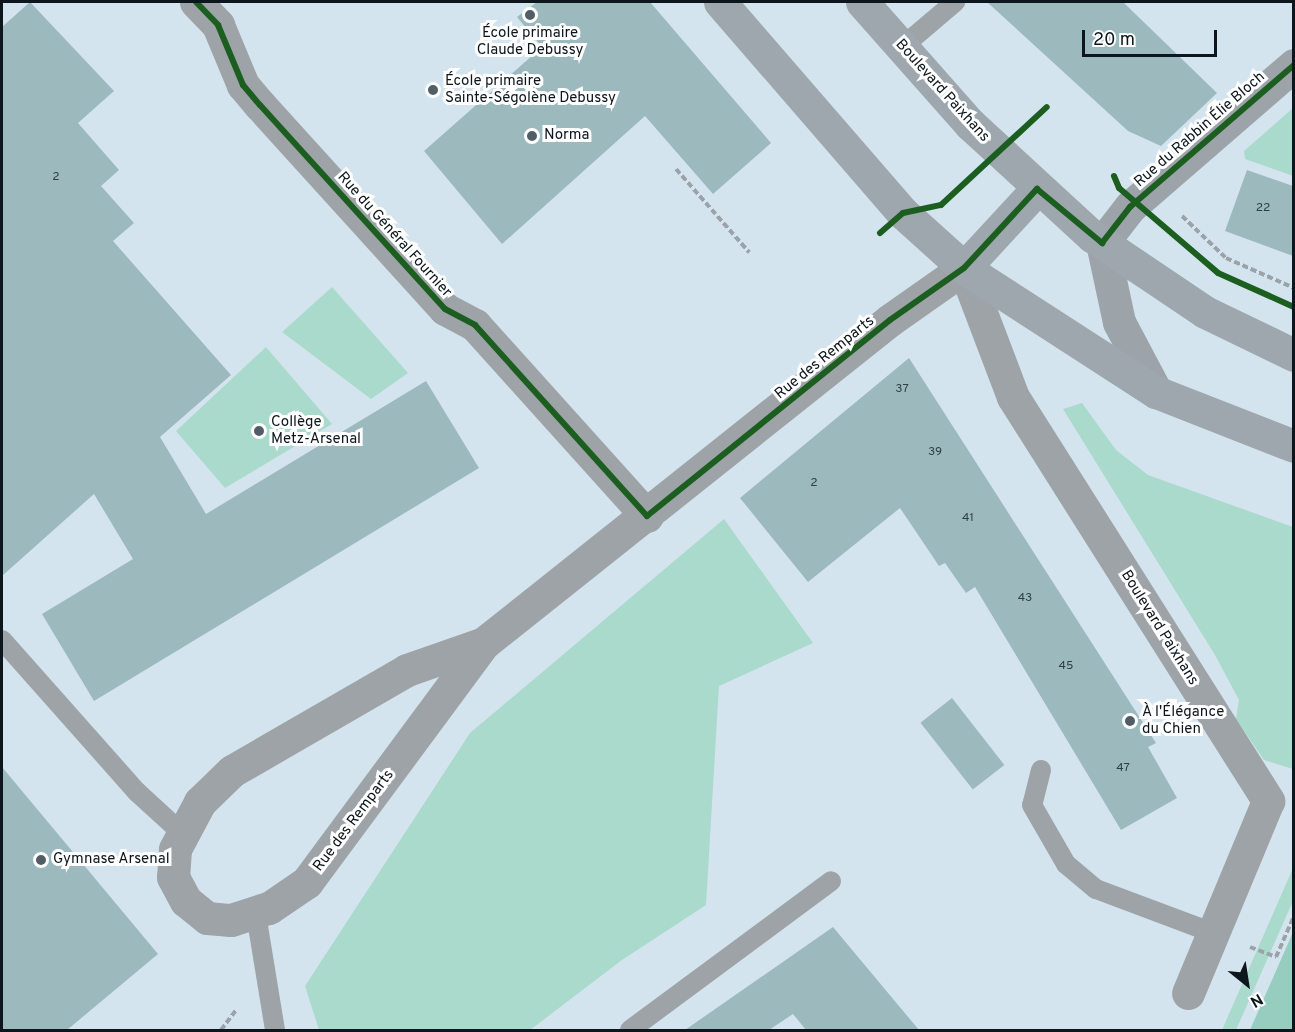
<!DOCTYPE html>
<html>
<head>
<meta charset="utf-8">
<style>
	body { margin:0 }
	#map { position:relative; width:1295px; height:1032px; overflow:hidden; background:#d4e4ee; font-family:Overpass,sans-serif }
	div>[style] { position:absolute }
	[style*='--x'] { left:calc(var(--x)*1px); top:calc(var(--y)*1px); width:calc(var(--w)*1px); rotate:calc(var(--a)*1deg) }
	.green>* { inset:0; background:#a9dacb }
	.forest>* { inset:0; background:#97cdbe }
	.building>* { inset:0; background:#9cb9be; transform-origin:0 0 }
	.path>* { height:4px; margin-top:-2px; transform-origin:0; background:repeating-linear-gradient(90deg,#9ba3a8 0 6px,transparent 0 9px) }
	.lane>* { height:20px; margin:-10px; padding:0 10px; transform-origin:10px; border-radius:10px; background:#9ea3a8 }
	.street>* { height:33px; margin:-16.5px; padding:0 16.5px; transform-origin:16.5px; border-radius:16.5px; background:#9ea3a8 }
	.secondary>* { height:33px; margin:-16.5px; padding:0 16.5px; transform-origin:16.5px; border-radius:16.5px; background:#9ca3a9 }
	.primary>* { height:33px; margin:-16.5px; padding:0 16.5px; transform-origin:16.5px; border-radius:16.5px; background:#9ea7ad }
	.cycleway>* { height:6px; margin:-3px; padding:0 3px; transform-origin:3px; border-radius:3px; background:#1b5e20 }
	.dots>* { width:16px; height:16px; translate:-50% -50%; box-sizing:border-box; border:3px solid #fff; border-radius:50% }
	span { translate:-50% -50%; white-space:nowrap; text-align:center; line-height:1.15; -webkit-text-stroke:6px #fff; paint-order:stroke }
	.number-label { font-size:12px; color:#303f44 }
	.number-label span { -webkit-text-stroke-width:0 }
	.poi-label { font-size:15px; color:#0c161c }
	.left { translate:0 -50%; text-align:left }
	.street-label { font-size:15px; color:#0c161c }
	.frame { position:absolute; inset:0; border:3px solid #0c161c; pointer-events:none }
	.north { position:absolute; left:1217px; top:954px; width:60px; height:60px; -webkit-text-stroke:4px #fff; paint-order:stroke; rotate:150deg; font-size:16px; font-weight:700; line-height:24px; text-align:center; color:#0c161c }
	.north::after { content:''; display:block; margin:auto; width:21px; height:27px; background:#0c161c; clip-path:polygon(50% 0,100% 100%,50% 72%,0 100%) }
	.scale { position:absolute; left:1082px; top:30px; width:135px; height:27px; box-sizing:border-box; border:3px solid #0c161c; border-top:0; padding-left:8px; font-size:18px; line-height:21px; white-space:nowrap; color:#0c161c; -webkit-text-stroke:4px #fff; paint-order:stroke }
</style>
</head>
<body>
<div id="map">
	<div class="green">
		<div style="clip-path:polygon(1293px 108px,1293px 176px,1245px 159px,1244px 151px)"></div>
		<div style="clip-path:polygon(332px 287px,408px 373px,371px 399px,282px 332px)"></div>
		<div style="clip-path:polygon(266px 347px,332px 424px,225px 488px,176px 431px)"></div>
		<div style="clip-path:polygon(1082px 403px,1116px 450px,1148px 475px,1293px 527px,1293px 769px,1264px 760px,1236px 719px,1239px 700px,1215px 655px,1063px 409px)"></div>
		<div style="clip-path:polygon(724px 519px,813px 643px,719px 686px,706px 905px,622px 960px,530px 1030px,319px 1030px,305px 986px,470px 733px)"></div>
		<div style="clip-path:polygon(1293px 868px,1293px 901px,1236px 1030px,1222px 1030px)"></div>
	</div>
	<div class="forest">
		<div style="clip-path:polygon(1293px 932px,1293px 1030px,1250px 1030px)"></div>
	</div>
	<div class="building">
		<div style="clip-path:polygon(30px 2px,114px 91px,78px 123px,119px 170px,101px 186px,134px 223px,113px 241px,231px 375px,160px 437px,206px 514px,426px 381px,479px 468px,94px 701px,42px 614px,133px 559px,94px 494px,2px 576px,2px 27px)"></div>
		<div style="clip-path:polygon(537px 2px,650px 2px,771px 143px,713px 194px,645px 116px,502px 244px,424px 151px,542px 47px,517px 17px)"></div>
		<div style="clip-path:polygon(987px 2px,1123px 2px,1217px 93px,1161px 146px,1128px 131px)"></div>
		<div style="clip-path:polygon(1247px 170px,1293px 186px,1293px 256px,1225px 231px)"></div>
		<div style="clip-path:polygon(909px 358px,1156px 743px,1148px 747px,1177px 798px,1121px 830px,975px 587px,966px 593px,945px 563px,939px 566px,900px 508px,808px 582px,740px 498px)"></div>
		<div style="left:952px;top:698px;width:85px;height:40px;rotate:52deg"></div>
		<div style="clip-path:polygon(2px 767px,158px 954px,67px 1030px,2px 1030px)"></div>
		<div style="clip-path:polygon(833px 927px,919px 1030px,806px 1030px,793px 1014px,769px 1030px,685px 1030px)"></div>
	</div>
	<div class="path">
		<div style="--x:676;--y:169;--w:111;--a:48.7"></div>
		<div style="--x:1182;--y:216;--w:61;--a:43.7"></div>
		<div style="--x:1226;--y:258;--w:74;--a:23.8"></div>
		<div style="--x:1250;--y:947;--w:28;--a:21"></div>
		<div style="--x:1276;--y:957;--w:45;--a:-66.3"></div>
		<div style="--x:221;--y:1030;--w:26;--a:-53"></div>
	</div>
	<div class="lane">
		<div style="--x:902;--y:47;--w:70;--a:-40.3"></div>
		<div style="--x:2;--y:640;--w:203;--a:48.4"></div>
		<div style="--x:137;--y:792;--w:62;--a:42.4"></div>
		<div style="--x:1041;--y:770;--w:36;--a:104"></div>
		<div style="--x:1032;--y:805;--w:68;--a:60"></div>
		<div style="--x:1066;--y:864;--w:39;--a:40"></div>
		<div style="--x:1096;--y:889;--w:125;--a:20.6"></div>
		<div style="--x:256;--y:914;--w:118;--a:80.7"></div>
		<div style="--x:630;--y:1030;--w:250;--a:-36.5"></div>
	</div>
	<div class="street">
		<div style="--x:196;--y:2;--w:32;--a:46"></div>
		<div style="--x:218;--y:25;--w:65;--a:67.4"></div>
		<div style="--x:243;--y:85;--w:26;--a:50"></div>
		<div style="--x:260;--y:105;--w:275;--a:47.8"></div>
		<div style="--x:445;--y:309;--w:34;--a:28"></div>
		<div style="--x:475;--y:325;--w:257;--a:48"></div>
		<div style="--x:484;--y:643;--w:82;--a:160.7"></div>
		<div style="--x:407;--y:670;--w:202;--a:150"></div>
		<div style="--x:232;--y:771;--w:45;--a:135.9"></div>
		<div style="--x:200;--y:802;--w:53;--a:118"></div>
		<div style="--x:175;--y:849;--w:28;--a:94"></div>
		<div style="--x:173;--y:877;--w:27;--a:62"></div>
		<div style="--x:186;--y:901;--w:27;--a:39"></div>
		<div style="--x:207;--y:918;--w:24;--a:5"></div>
		<div style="--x:231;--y:920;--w:40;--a:-18"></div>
		<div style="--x:269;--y:908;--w:46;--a:-34.4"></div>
		<div style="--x:307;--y:882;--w:297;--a:-53.5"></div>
		<div style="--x:484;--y:643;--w:519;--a:-38.5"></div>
		<div style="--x:890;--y:320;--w:90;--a:-35.1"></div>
		<div style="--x:964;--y:268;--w:138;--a:69.2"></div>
		<div style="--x:1013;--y:397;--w:478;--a:57.7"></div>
		<div style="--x:1268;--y:801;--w:208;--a:112.6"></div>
	</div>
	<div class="secondary">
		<div style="--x:1156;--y:392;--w:79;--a:-117.9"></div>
		<div style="--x:1119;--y:322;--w:81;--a:-102.1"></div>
		<div style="--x:1102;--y:243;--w:46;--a:-52.1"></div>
		<div style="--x:1130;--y:207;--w:217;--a:-40.9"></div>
	</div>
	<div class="primary">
		<div style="--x:720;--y:2;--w:279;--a:49.1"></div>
		<div style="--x:903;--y:213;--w:82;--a:42"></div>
		<div style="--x:964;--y:268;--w:229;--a:32.9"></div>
		<div style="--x:1156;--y:392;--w:148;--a:21.4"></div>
		<div style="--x:862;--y:2;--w:163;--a:48.5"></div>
		<div style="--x:970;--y:124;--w:166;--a:42.6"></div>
		<div style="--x:1092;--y:236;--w:136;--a:33.9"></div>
		<div style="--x:1205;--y:312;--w:99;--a:25.8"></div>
		<div style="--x:964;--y:268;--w:108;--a:-47.3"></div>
	</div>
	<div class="cycleway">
		<div style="--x:196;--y:2;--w:32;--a:46"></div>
		<div style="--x:218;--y:25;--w:65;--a:67.4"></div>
		<div style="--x:243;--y:85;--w:26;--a:50"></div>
		<div style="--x:260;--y:105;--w:275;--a:47.8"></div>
		<div style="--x:445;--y:309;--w:34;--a:28"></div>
		<div style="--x:475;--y:325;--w:257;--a:48"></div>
		<div style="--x:647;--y:516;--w:312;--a:-38.9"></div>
		<div style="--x:890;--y:320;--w:90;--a:-35.1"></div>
		<div style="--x:964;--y:268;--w:108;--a:-47.3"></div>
		<div style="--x:1037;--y:189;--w:85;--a:39.7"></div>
		<div style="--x:1102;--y:243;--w:46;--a:-52.1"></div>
		<div style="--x:1130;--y:207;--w:217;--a:-40.9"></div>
		<div style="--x:1114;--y:176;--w:13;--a:67"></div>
		<div style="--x:1119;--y:188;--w:130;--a:40.6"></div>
		<div style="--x:1218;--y:273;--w:83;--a:24.1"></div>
		<div style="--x:880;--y:233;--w:30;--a:-41"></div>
		<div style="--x:903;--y:213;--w:39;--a:-12"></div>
		<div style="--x:941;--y:205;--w:144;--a:-42.8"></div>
	</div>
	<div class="dots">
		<div style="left:530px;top:15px;background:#525e66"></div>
		<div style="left:433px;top:90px;background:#525e66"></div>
		<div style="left:532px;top:136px;background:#525e66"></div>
		<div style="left:259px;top:431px;background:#525e66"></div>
		<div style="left:1130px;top:721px;background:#525e66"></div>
		<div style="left:41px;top:860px;background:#525e66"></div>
	</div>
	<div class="number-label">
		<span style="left:56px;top:178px">2</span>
		<span style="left:1263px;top:209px">22</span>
		<span style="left:902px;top:390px">37</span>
		<span style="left:935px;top:453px">39</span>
		<span style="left:814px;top:484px">2</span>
		<span style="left:968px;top:519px">41</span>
		<span style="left:1025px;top:599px">43</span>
		<span style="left:1066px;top:667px">45</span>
		<span style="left:1123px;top:769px">47</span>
	</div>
	<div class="poi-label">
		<span style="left:530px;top:42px">École primaire<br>Claude Debussy</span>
		<span class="left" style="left:445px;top:90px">École primaire<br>Sainte-Ségolène Debussy</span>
		<span class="left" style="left:544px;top:136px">Norma</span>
		<span class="left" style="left:271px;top:431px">Collège<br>Metz-Arsenal</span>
		<span class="left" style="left:1142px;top:721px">À l'Élégance<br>du Chien</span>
		<span class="left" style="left:53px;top:860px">Gymnase Arsenal</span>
	</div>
	<div class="street-label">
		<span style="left:942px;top:91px;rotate:48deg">Boulevard Paixhans</span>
		<span style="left:1200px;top:130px;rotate:-41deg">Rue du Rabbin Élie Bloch</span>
		<span style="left:394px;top:235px;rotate:48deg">Rue du Général Fournier</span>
		<span style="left:825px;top:358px;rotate:-39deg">Rue des Remparts</span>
		<span style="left:1159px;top:628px;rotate:58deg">Boulevard Paixhans</span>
		<span style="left:354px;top:821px;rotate:-53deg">Rue des Remparts</span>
	</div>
	<div class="frame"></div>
	<div class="north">N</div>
	<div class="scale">20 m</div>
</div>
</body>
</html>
